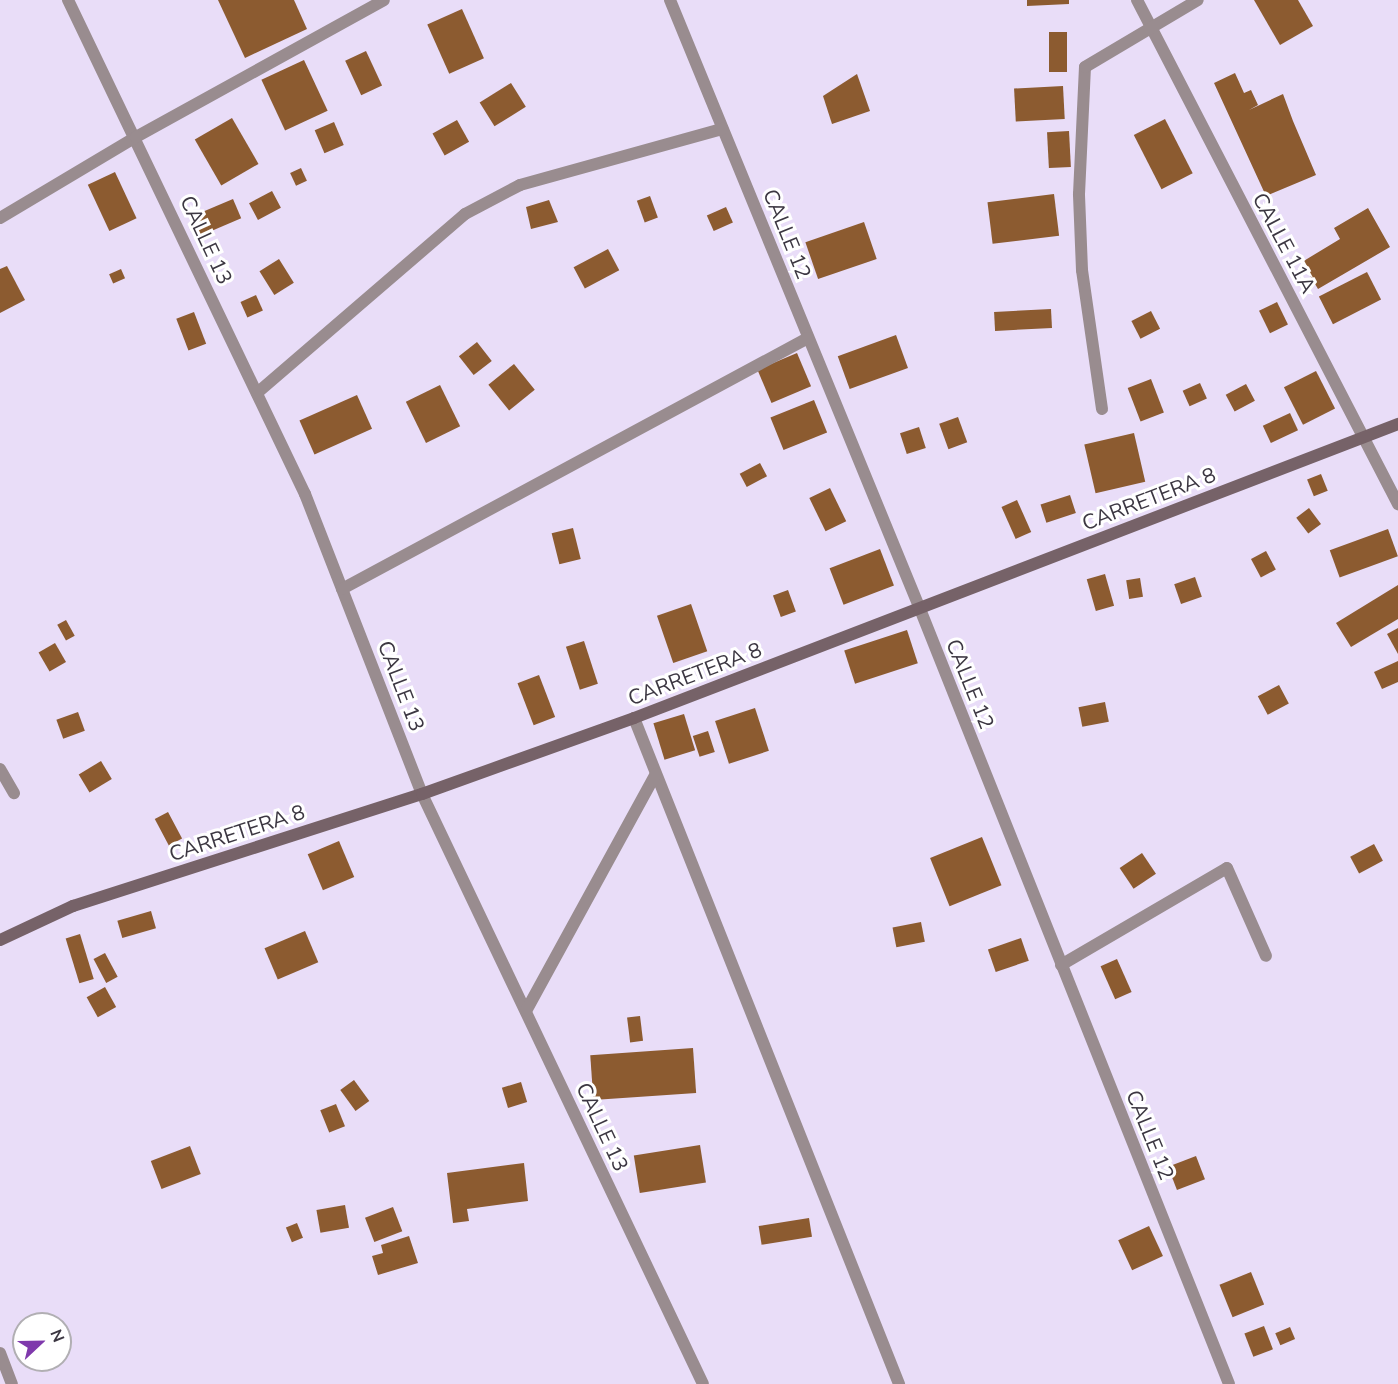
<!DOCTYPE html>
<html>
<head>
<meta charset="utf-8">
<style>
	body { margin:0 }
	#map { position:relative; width:1398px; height:1384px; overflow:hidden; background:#e9ddf8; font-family:"Nunito Sans",sans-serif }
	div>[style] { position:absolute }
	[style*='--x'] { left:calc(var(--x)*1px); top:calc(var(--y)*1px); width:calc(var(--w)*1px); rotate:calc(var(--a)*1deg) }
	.building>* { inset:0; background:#8c5b30; transform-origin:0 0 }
	.street>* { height:12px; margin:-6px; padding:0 6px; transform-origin:6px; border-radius:6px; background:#998c8f }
	.secondary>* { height:12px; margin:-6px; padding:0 6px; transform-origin:6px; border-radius:6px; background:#766268 }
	span { translate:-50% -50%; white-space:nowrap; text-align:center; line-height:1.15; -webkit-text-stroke:6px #fff; paint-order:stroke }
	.street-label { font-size:21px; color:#3c3742 }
	.north { position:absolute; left:12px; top:1312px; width:60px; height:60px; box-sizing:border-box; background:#fff; border:2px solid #b1afb3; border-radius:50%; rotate:68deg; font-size:16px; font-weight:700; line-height:24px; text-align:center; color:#3c3742 }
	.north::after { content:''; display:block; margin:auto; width:21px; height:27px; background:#7f39ac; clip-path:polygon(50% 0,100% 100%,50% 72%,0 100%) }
</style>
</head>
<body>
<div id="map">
	<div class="building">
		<div style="clip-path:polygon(218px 0,294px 0,307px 29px,245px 58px)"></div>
		<div style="clip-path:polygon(1027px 0,1069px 0,1069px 4px,1027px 6px)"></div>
		<div style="clip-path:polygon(1254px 0,1298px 0,1313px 26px,1280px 45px)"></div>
		<div style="left:462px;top:9px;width:54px;height:38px;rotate:66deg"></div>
		<div style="left:1049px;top:32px;width:18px;height:40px"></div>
		<div style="left:366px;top:51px;width:38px;height:23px;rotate:65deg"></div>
		<div style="left:304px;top:60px;width:56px;height:47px;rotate:65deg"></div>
		<div style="clip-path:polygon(1235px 73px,1244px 93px,1251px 90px,1258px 105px,1249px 110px,1283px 94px,1293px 121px,1262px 134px,1293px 121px,1316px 175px,1266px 196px,1214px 83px)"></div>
		<div style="clip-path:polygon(857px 74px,870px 111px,832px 124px,823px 96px)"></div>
		<div style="left:511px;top:83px;width:28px;height:37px;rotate:58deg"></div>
		<div style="left:1063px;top:86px;width:33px;height:49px;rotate:87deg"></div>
		<div style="left:232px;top:118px;width:53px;height:43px;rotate:60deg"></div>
		<div style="left:1165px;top:119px;width:61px;height:35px;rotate:63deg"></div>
		<div style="left:457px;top:120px;width:25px;height:28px;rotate:61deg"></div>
		<div style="left:334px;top:122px;width:25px;height:21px;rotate:67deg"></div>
		<div style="left:1069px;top:131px;width:36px;height:22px;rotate:87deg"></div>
		<div style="left:301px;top:168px;width:14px;height:12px;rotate:65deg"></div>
		<div style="left:115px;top:172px;width:51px;height:30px;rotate:65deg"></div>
		<div style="left:272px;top:191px;width:19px;height:26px;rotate:62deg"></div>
		<div style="left:1054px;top:194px;width:42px;height:67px;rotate:83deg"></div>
		<div style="left:650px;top:196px;width:23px;height:14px;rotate:70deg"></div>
		<div style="left:233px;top:199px;width:21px;height:47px;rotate:67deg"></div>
		<div style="clip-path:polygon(549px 200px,558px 222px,531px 229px,526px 207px)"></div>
		<div style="left:726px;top:207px;width:17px;height:21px;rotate:66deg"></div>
		<div style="clip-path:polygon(1368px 208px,1390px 247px,1318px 289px,1302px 262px,1340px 239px,1334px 228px)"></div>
		<div style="left:864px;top:222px;width:39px;height:62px;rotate:71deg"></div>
		<div style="left:608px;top:249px;width:24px;height:39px;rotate:62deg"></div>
		<div style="left:279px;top:259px;width:28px;height:23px;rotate:58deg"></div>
		<div style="clip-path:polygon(7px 266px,25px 300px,0 313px,0 269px)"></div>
		<div style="left:121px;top:269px;width:10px;height:13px;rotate:66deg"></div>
		<div style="left:1367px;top:272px;width:31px;height:54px;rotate:63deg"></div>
		<div style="left:256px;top:295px;width:17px;height:17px;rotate:66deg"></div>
		<div style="left:1277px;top:302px;width:25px;height:20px;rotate:64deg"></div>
		<div style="left:1051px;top:309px;width:19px;height:57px;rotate:87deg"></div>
		<div style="left:1151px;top:311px;width:20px;height:22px;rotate:63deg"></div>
		<div style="left:194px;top:312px;width:34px;height:19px;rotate:69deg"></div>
		<div style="left:896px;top:335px;width:35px;height:62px;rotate:70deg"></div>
		<div style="left:477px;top:342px;width:24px;height:23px;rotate:52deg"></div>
		<div style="left:797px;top:353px;width:36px;height:43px;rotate:67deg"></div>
		<div style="left:514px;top:364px;width:33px;height:33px;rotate:51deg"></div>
		<div style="left:1316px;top:371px;width:42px;height:36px;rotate:63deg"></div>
		<div style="left:1151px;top:379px;width:36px;height:25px;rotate:69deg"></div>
		<div style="left:1200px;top:383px;width:17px;height:19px;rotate:66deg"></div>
		<div style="left:1246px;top:384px;width:19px;height:23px;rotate:62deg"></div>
		<div style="left:440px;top:385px;width:46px;height:38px;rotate:64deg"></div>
		<div style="left:357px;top:395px;width:37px;height:63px;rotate:66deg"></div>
		<div style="left:814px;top:400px;width:35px;height:47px;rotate:68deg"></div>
		<div style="left:1290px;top:413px;width:19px;height:30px;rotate:65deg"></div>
		<div style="left:958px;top:417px;width:27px;height:20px;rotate:70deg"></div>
		<div style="left:919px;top:427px;width:22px;height:20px;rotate:72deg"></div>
		<div style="left:1134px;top:433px;width:50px;height:51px;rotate:77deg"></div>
		<div style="left:760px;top:463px;width:15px;height:23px;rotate:62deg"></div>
		<div style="left:1321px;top:474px;width:18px;height:15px;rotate:68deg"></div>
		<div style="left:830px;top:488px;width:37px;height:23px;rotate:64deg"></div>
		<div style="left:1070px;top:495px;width:19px;height:31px;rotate:72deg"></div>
		<div style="left:1017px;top:500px;width:35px;height:17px;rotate:66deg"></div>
		<div style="left:1309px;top:508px;width:20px;height:16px;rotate:53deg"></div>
		<div style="left:573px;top:528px;width:32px;height:22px;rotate:76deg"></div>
		<div style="left:1388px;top:529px;width:29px;height:62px;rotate:70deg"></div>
		<div style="left:880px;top:549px;width:39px;height:54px;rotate:69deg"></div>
		<div style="left:1266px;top:551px;width:21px;height:17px;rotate:62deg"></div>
		<div style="left:1105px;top:574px;width:33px;height:19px;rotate:74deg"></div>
		<div style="left:1195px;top:577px;width:21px;height:22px;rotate:71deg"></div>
		<div style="left:1140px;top:578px;width:19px;height:14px;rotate:81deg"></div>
		<div style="clip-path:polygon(1398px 585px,1398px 619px,1351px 647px,1336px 623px)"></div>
		<div style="left:788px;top:590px;width:23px;height:16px;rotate:70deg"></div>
		<div style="left:691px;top:604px;width:50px;height:36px;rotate:71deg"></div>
		<div style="left:66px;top:620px;width:18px;height:10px;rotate:61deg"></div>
		<div style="clip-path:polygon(1398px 628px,1398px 654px,1387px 634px)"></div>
		<div style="left:907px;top:630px;width:35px;height:66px;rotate:72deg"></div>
		<div style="left:584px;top:641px;width:45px;height:19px;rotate:72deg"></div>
		<div style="left:55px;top:643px;width:22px;height:19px;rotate:60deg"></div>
		<div style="clip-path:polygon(1398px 661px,1398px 682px,1382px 689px,1374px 672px)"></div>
		<div style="left:539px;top:675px;width:45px;height:23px;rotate:69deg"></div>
		<div style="left:1279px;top:685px;width:21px;height:24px;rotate:62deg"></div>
		<div style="left:1105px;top:702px;width:20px;height:27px;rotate:79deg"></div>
		<div style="left:755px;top:708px;width:45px;height:42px;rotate:72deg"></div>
		<div style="left:78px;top:712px;width:20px;height:23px;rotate:70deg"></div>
		<div style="left:684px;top:714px;width:38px;height:32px;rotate:73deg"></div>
		<div style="left:708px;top:731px;width:22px;height:16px;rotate:72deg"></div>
		<div style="left:101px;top:761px;width:21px;height:26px;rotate:59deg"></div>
		<div style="left:168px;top:812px;width:30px;height:15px;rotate:62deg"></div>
		<div style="left:982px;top:837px;width:52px;height:56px;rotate:68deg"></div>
		<div style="left:339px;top:841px;width:39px;height:34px;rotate:67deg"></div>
		<div style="left:1374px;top:844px;width:19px;height:27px;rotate:62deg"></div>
		<div style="left:1142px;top:853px;width:25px;height:27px;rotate:56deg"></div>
		<div style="left:151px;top:911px;width:18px;height:35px;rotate:74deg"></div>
		<div style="left:921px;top:922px;width:20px;height:29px;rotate:79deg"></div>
		<div style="left:305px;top:931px;width:34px;height:44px;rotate:67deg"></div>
		<div style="left:80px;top:934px;width:47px;height:15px;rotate:73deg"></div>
		<div style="left:1021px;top:938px;width:24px;height:35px;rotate:71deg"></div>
		<div style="left:105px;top:953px;width:27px;height:13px;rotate:62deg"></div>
		<div style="left:1117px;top:959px;width:36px;height:18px;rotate:66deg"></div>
		<div style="left:105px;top:987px;width:23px;height:21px;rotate:61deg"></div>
		<div style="left:640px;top:1016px;width:25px;height:13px;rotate:83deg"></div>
		<div style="left:693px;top:1048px;width:45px;height:103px;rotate:86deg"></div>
		<div style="left:354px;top:1080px;width:26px;height:17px;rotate:54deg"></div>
		<div style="left:521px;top:1082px;width:21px;height:20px;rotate:73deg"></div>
		<div style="left:336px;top:1104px;width:24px;height:17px;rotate:68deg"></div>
		<div style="left:700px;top:1145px;width:38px;height:67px;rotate:81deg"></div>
		<div style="left:190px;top:1146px;width:30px;height:42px;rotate:69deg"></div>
		<div style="left:1196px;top:1156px;width:25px;height:30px;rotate:69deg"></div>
		<div style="clip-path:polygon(524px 1163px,528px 1201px,467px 1209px,469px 1221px,453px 1223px,447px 1173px)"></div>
		<div style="left:345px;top:1205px;width:23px;height:29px;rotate:80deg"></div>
		<div style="left:393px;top:1207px;width:26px;height:30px;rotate:69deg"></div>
		<div style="left:809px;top:1218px;width:19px;height:51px;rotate:81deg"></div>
		<div style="left:297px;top:1223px;width:16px;height:12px;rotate:68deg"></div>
		<div style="left:1149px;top:1226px;width:33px;height:34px;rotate:65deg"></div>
		<div style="clip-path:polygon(409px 1236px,418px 1263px,378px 1275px,372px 1256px,383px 1253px,381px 1245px)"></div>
		<div style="left:1251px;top:1272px;width:35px;height:34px;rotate:68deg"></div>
		<div style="left:1264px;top:1326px;width:25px;height:21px;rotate:69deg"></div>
		<div style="left:1290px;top:1327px;width:13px;height:16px;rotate:67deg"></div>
	</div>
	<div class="street">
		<div style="--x:68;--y:0;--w:548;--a:64.37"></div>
		<div style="--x:305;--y:494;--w:322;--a:68.7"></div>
		<div style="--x:422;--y:794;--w:653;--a:64.53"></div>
		<div style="--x:670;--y:0;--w:658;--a:67.68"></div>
		<div style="--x:920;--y:609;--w:834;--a:68.26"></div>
		<div style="--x:1137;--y:0;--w:568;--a:62.62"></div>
		<div style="--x:0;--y:218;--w:158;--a:-30.8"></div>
		<div style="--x:136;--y:137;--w:283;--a:-28.9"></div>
		<div style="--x:257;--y:393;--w:274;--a:-40.7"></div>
		<div style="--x:465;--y:214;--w:62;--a:-27.8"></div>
		<div style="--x:520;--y:185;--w:210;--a:-15.5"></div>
		<div style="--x:1102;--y:409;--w:140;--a:-98.2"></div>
		<div style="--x:1082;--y:270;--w:76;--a:-92.3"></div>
		<div style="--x:1079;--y:194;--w:127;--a:-87.3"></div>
		<div style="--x:1085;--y:67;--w:131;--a:-30.7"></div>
		<div style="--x:342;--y:589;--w:529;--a:-28.31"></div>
		<div style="--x:634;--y:718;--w:717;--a:68.3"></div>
		<div style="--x:0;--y:769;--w:28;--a:60"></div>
		<div style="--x:1061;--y:965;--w:192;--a:-30.3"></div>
		<div style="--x:1227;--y:868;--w:96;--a:66.1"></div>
		<div style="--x:526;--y:1011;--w:270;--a:-61.3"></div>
		<div style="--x:0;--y:1353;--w:33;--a:69"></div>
	</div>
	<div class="secondary">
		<div style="--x:0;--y:940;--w:81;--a:-25"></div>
		<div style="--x:73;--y:906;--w:367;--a:-17.8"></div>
		<div style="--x:422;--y:794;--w:225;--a:-19.7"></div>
		<div style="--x:634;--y:718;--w:819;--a:-21.05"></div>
	</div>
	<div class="street-label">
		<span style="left:787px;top:234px;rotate:68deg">CALLE 12</span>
		<span style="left:206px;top:240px;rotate:65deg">CALLE 13</span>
		<span style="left:1284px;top:243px;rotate:62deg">CALLE 11A</span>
		<span style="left:1149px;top:499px;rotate:-21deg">CARRETERA 8</span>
		<span style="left:695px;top:674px;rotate:-21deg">CARRETERA 8</span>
		<span style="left:970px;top:684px;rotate:68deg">CALLE 12</span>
		<span style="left:401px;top:686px;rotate:69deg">CALLE 13</span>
		<span style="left:237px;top:833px;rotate:-18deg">CARRETERA 8</span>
		<span style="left:602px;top:1127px;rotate:65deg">CALLE 13</span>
		<span style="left:1150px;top:1135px;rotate:68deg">CALLE 12</span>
	</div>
	<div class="north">N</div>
</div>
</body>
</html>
